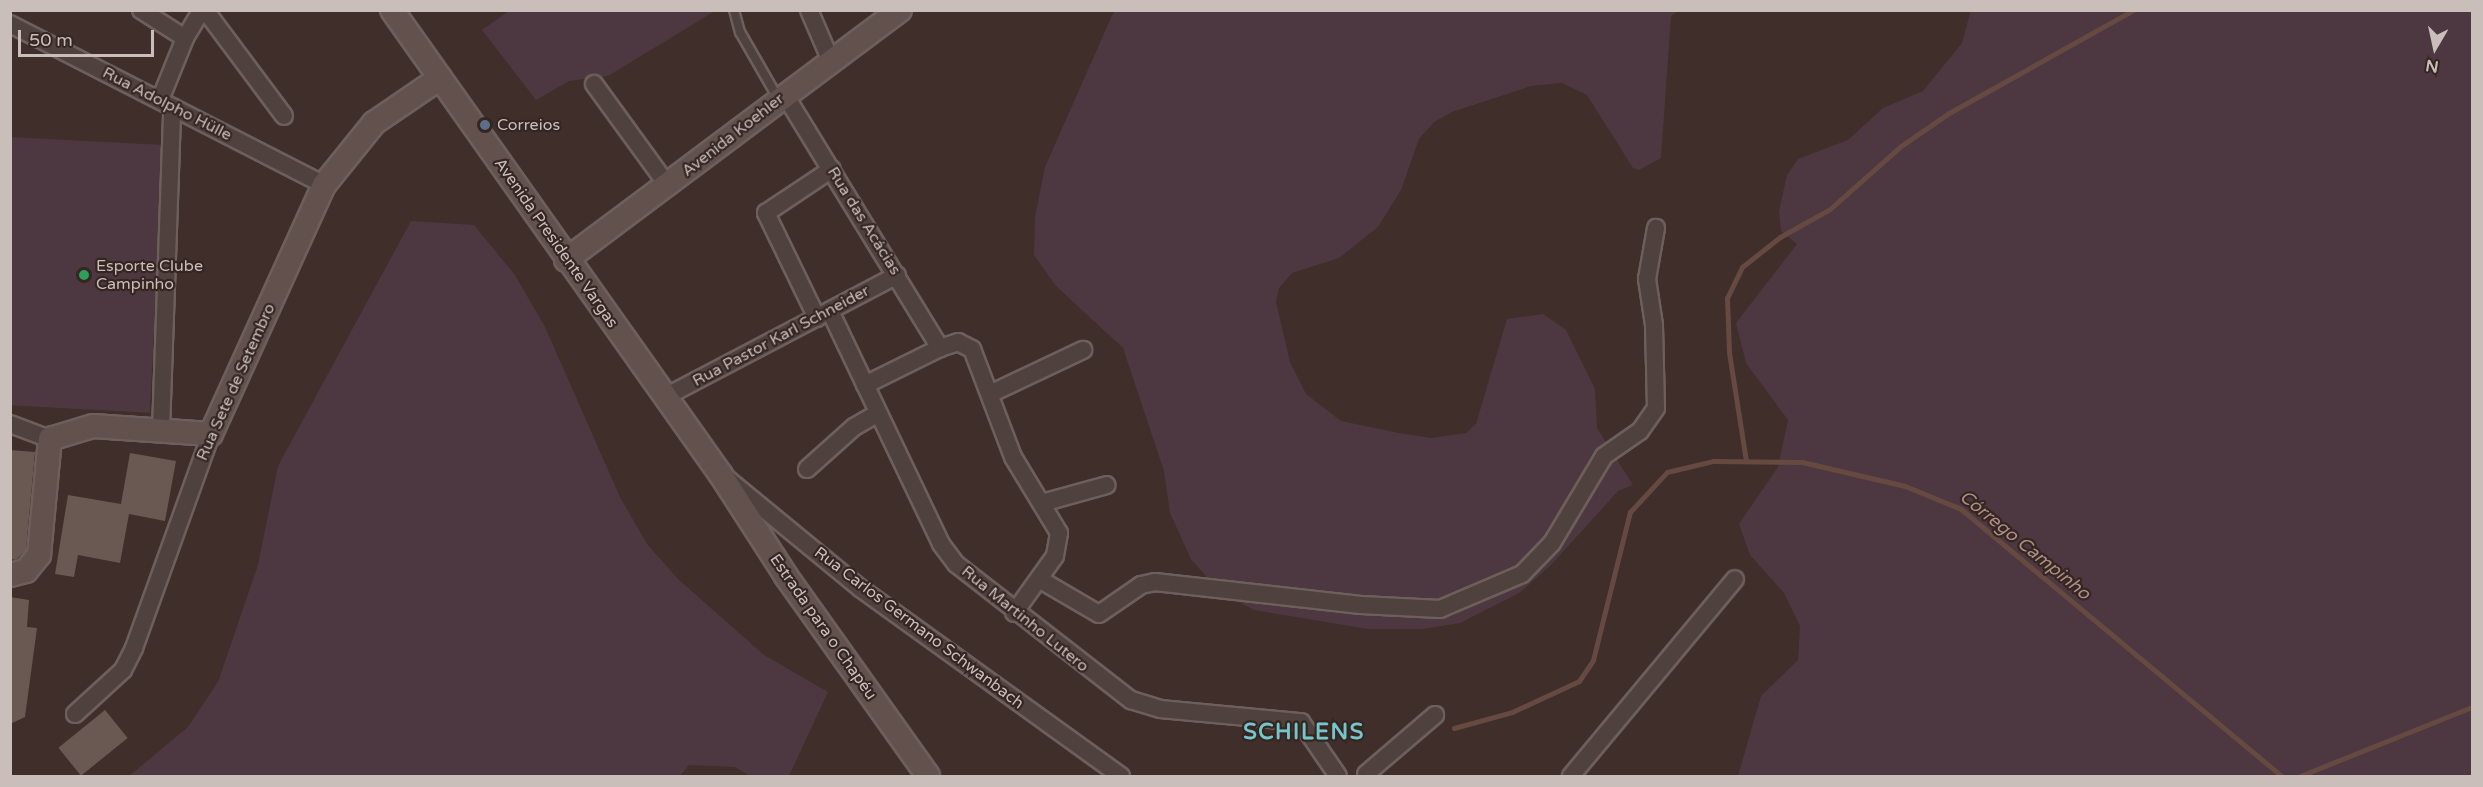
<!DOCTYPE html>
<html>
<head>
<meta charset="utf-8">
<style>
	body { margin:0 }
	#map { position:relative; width:2483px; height:787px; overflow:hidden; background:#3f2e2a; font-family:"Varela Round",sans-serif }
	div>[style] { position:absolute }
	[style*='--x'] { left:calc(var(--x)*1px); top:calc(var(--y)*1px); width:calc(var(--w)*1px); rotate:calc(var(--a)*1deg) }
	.green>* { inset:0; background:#4d3841; transform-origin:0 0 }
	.stream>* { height:5px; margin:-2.5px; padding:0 2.5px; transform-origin:2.5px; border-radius:2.5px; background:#664941 }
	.building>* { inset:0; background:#6a5853; transform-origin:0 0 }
	.roads { filter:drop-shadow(2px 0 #6d5f5b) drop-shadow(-2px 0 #6d5f5b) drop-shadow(0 2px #6d5f5b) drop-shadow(0 -2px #6d5f5b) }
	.lane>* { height:8px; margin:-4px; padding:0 4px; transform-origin:4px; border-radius:4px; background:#4f413d }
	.street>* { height:16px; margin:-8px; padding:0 8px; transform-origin:8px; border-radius:8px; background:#4f413d }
	.secondary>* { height:22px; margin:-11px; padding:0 11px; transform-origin:11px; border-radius:11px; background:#62514c }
	.dots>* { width:16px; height:16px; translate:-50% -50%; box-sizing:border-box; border:3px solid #352622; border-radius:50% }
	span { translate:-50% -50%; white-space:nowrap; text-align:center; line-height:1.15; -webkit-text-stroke:4.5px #352622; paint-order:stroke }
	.street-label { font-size:16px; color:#cabeba }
	.poi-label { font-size:16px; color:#cabeba }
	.left { translate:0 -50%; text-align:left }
	.water-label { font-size:18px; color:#ad8d86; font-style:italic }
	.district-label { font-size:22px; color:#75c6ca; font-weight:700; letter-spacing:1.5px }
	.frame { position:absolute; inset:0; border:12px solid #cabeba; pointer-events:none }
	.north { position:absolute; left:2405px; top:18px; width:60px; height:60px; -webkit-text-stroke:4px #352622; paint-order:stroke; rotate:189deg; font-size:16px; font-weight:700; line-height:24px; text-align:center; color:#cabeba }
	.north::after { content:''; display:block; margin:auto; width:21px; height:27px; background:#cabeba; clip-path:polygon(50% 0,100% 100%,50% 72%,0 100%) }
	.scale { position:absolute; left:18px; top:30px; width:136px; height:27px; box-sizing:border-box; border:3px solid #cabeba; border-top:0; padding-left:8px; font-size:18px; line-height:21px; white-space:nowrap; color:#cabeba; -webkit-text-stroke:4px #352622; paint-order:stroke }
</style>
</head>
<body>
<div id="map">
	<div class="green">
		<div style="clip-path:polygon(1971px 10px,2472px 11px,2472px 776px,1738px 776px,1761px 696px,1798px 660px,1800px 626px,1784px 593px,1750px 555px,1739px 524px,1778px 467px,1788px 420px,1746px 363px,1736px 323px,1797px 244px,1781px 231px,1779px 211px,1787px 175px,1798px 159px,1848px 140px,1883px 108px,1923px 91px,1962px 43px)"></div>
		<div style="clip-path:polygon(509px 11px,715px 11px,608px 76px,569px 81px,536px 100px,482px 30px)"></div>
		<div style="clip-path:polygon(1114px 11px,1678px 11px,1671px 16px,1661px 158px,1639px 170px,1633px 168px,1587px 95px,1562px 83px,1531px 86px,1452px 112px,1434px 122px,1419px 139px,1401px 190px,1378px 227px,1339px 258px,1292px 273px,1279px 288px,1276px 302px,1290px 362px,1306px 394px,1341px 421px,1399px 433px,1431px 438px,1466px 433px,1476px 424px,1507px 319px,1543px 314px,1566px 330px,1595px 389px,1597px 428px,1633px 485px,1618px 491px,1551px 565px,1519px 593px,1460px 623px,1423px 629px,1368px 629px,1254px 610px,1219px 591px,1191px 559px,1170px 513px,1164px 471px,1123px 348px,1056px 286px,1034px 255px,1035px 217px,1045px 167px)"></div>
		<div style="left:10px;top:137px;width:154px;height:268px;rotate:3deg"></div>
		<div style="clip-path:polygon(411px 221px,474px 225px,515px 275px,545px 327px,620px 497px,647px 544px,678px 579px,764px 655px,828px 692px,789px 776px,750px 776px,735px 767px,689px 765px,680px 776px,129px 776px,188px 727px,218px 682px,258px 565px,278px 466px)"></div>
	</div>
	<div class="stream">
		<div style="--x:1746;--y:461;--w:110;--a:-98.9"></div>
		<div style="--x:1729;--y:352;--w:54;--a:-92.1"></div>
		<div style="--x:1727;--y:298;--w:34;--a:-64"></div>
		<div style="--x:1742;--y:267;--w:48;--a:-38.3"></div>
		<div style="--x:1780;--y:237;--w:57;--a:-29.2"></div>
		<div style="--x:1830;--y:209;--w:95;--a:-41.6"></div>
		<div style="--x:1901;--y:146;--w:58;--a:-34.5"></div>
		<div style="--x:1949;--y:113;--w:211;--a:-29.2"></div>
		<div style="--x:1454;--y:728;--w:60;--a:-15.4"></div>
		<div style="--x:1512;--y:712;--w:74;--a:-24.8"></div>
		<div style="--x:1579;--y:681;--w:25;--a:-56"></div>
		<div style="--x:1593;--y:660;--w:153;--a:-76"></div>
		<div style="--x:1630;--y:512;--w:54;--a:-47.2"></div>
		<div style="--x:1667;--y:472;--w:47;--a:-13.4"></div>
		<div style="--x:1713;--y:461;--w:89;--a:0.6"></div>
		<div style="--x:1802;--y:462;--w:106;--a:13.1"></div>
		<div style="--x:1905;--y:486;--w:61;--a:22.3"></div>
		<div style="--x:1961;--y:509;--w:417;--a:39.8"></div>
		<div style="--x:2300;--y:776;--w:185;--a:-21.9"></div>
	</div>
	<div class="building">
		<div style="clip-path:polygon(10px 450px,35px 452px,26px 550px,16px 560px,10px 559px)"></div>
		<div style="clip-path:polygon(130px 453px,176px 461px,165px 521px,129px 514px,120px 563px,78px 555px,74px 577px,55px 574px,68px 495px,121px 504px)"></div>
		<div style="clip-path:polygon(10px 597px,29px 600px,27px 627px,37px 628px,25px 717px,10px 724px)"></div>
		<div style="left:105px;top:710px;width:36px;height:60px;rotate:51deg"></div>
	</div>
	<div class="roads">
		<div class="lane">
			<div style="--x:734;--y:10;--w:23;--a:75"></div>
			<div style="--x:740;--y:32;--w:76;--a:60.1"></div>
		</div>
		<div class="street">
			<div style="--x:141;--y:10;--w:52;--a:32.5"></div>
			<div style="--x:205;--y:10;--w:132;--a:53.3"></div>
			<div style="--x:809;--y:10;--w:56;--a:66.7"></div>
			<div style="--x:10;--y:24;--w:353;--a:27.1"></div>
			<div style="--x:594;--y:84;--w:126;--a:54"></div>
			<div style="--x:785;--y:95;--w:297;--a:58.5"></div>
			<div style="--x:160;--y:100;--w:67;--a:-68"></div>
			<div style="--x:185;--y:38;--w:33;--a:-59"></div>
			<div style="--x:830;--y:311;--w:258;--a:64.5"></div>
			<div style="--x:941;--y:544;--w:25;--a:53"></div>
			<div style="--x:956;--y:564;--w:222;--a:37.9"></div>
			<div style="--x:1131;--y:700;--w:30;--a:17"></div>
			<div style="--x:1160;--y:709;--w:142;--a:5.3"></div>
			<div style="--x:1301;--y:722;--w:65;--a:55.6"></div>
			<div style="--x:817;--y:318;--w:117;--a:-115.9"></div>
			<div style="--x:766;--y:213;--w:79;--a:-33.7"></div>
			<div style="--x:865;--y:385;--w:84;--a:-26.3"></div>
			<div style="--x:940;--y:348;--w:19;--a:-18"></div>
			<div style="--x:958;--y:342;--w:16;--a:27"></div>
			<div style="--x:972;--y:349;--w:116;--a:69.2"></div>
			<div style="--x:1013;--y:457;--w:89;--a:58.8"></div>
			<div style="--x:1059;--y:533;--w:23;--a:100"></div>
			<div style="--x:1055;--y:556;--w:70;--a:125.7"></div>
			<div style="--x:992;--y:393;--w:101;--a:-25.3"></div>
			<div style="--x:665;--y:397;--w:262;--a:-27.7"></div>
			<div style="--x:10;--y:424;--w:43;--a:20.6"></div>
			<div style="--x:161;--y:430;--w:323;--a:-88"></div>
			<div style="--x:807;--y:469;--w:63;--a:-41.8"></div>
			<div style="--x:854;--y:427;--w:28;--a:-30"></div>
			<div style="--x:725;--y:477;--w:175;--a:39.4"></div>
			<div style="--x:860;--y:588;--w:322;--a:35.8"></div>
			<div style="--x:1042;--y:503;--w:67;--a:-15.5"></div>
			<div style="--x:1039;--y:579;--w:69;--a:30.3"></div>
			<div style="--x:1099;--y:614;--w:51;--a:-34.6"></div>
			<div style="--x:1141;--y:585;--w:14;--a:-12"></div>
			<div style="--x:1155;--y:582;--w:207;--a:6.4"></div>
			<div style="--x:1361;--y:605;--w:79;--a:2.9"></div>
			<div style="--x:1440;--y:609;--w:89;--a:-23.1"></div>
			<div style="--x:1522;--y:574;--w:43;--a:-45.9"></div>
			<div style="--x:1552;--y:543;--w:101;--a:-59.1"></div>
			<div style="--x:1604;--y:456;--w:44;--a:-34.8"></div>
			<div style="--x:1640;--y:431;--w:28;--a:-55"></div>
			<div style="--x:1656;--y:408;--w:83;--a:-91.4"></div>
			<div style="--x:1654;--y:325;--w:47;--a:-98.7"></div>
			<div style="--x:1647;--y:279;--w:52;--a:-80"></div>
			<div style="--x:75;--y:714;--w:65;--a:-42.5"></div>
			<div style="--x:123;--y:670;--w:25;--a:-63"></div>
			<div style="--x:134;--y:648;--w:227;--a:-70.2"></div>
			<div style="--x:1366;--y:774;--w:91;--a:-40.5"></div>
			<div style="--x:1571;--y:776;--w:256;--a:-50.2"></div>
		</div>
		<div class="secondary">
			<div style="--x:392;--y:10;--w:570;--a:54.72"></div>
			<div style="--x:721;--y:475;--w:120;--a:57.2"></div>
			<div style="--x:786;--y:576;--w:245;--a:54.6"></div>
			<div style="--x:566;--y:260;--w:417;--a:-36.8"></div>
			<div style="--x:10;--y:575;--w:16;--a:-14"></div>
			<div style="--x:26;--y:571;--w:21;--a:-51"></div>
			<div style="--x:39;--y:555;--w:117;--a:-84.6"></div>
			<div style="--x:50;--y:439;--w:45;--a:-16.8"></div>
			<div style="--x:93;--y:426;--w:118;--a:3.9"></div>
			<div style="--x:211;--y:434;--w:273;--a:-65.6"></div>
			<div style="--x:324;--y:185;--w:80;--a:-51.1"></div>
			<div style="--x:374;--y:123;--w:80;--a:-34.3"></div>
		</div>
	</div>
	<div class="dots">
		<div style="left:485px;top:125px;background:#5c6f8a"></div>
		<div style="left:84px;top:275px;background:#2e9e5b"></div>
	</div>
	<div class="street-label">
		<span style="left:167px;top:104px;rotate:27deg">Rua Adolpho Hülle</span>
		<span style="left:733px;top:135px;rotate:-38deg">Avenida Koehler</span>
		<span style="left:864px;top:221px;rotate:58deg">Rua das Acácias</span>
		<span style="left:556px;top:243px;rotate:55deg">Avenida Presidente Vargas</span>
		<span style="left:781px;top:336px;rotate:-28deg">Rua Pastor Karl Schneider</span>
		<span style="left:236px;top:382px;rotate:-66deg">Rua Sete de Setembro</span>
		<span style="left:1025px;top:619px;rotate:39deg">Rua Martinho Lutero</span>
		<span style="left:823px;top:627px;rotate:55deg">Estrada para o Chapéu</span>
		<span style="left:919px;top:628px;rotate:37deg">Rua Carlos Germano Schwanbach</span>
	</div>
	<div class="poi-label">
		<span class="left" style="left:497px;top:125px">Correios</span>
		<span class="left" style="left:96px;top:275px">Esporte Clube<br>Campinho</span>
	</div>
	<div class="water-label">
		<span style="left:2025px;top:545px;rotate:39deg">Córrego Campinho</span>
	</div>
	<div class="district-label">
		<span style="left:1304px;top:733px">SCHILENS</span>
	</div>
	<div class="frame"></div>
	<div class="north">N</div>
	<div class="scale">50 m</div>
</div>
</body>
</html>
